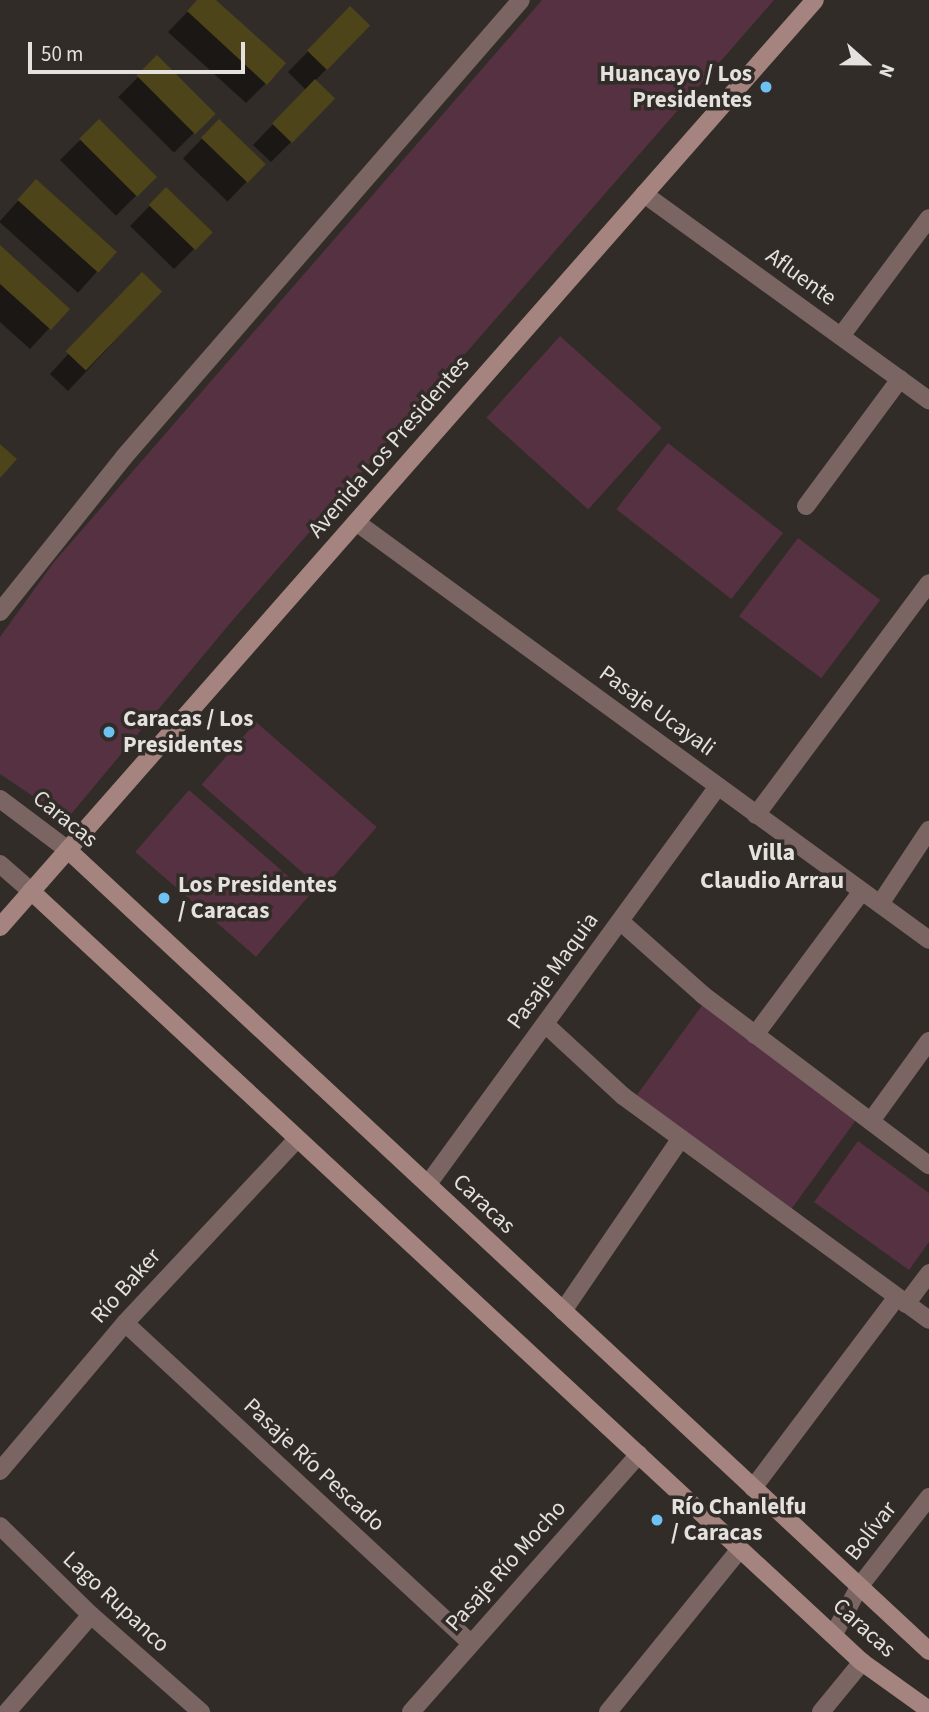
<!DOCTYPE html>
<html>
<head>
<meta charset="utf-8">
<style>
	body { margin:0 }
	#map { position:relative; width:929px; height:1712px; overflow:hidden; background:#312c27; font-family:"Source Sans 3",sans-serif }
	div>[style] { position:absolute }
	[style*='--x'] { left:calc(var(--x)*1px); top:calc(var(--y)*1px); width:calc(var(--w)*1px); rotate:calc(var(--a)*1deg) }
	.green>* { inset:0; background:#553141; transform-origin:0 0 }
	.shadow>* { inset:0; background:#0007; transform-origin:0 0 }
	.building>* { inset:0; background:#4d441a; transform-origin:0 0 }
	.street>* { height:18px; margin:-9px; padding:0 9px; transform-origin:9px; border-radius:9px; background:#7a6562 }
	.secondary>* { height:18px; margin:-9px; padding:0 9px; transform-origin:9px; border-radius:9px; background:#a5847f }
	.dots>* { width:19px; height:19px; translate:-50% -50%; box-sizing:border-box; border:4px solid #312c27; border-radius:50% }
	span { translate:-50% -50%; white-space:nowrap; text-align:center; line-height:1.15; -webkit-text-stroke:7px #312c27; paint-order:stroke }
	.poi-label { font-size:23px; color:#e4e1de; font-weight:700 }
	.right { translate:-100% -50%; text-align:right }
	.left { translate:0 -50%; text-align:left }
	.street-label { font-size:23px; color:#e4e1de }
	.neighbourhood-label { font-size:24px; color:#e4e1de; font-weight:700 }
	.north { position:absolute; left:831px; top:28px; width:70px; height:70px; -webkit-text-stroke:5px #312c27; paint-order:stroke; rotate:111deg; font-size:19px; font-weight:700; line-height:28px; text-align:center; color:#e4e1de }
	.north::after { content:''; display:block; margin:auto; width:24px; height:32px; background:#e4e1de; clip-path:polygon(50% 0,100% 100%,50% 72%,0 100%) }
	.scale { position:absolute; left:28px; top:42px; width:217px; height:32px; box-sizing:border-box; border:4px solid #e4e1de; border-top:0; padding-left:9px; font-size:21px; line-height:24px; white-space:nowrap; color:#e4e1de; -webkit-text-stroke:5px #312c27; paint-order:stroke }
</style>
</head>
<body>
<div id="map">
	<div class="green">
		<div style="clip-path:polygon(542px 0,774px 0,232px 621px,67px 819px,0 774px,0 637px,54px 562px)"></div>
		<div style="left:560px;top:336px;width:137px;height:110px;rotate:42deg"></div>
		<div style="left:668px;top:443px;width:146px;height:84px;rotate:38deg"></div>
		<div style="left:798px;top:538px;width:103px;height:98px;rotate:37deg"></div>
		<div style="left:256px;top:722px;width:160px;height:83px;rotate:41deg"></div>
		<div style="left:189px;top:790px;width:160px;height:82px;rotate:41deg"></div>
		<div style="left:703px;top:1004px;width:192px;height:116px;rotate:36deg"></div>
		<div style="clip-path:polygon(858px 1141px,929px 1193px,929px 1242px,909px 1270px,814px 1202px)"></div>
	</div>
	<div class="shadow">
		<div style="clip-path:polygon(199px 0,213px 0,266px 83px,246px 103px,168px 32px)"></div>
		<div style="clip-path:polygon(368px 25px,315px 81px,291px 142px,271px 162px,253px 145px,306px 90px,288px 72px,331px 28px)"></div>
		<div style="left:157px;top:58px;width:79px;height:55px;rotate:45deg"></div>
		<div style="left:99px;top:121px;width:79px;height:55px;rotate:45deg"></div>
		<div style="left:219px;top:121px;width:62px;height:52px;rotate:44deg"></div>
		<div style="left:36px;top:181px;width:106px;height:55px;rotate:42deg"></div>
		<div style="clip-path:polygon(166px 189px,194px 249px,174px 269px,130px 226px)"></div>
		<div style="clip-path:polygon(0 248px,67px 309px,30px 349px,0 322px)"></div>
		<div style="clip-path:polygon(160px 292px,68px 391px,50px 374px,122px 295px)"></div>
	</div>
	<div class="building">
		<div style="clip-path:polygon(197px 0,216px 0,286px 63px,267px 85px,187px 11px)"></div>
		<div style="left:350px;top:6px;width:28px;height:62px;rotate:44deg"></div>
		<div style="left:157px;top:55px;width:83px;height:29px;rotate:45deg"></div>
		<div style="left:315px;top:79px;width:28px;height:62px;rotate:44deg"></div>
		<div style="left:99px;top:119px;width:82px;height:28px;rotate:45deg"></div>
		<div style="left:219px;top:119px;width:65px;height:26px;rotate:44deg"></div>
		<div style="left:36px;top:179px;width:109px;height:28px;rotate:42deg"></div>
		<div style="left:166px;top:187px;width:65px;height:25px;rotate:44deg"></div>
		<div style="clip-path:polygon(0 245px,70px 309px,51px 330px,0 284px)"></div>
		<div style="left:142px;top:272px;width:28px;height:110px;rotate:44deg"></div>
		<div style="clip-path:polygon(0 444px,17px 459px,0 478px)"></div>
	</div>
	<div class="street">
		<div style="--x:644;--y:194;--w:352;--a:35.9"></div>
		<div style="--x:841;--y:336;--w:147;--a:-53.3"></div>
		<div style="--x:806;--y:506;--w:158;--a:-53.5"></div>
		<div style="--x:356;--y:522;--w:709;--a:36.11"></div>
		<div style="--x:0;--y:612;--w:198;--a:-51.3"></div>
		<div style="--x:124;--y:457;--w:605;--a:-49.02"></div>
		<div style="--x:0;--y:799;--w:85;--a:36.9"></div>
		<div style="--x:756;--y:815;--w:289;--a:-53.3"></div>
		<div style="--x:0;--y:864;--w:41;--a:41.1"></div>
		<div style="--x:880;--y:904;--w:89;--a:-56.5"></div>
		<div style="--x:620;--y:921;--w:111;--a:41.7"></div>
		<div style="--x:703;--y:995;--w:283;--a:37"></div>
		<div style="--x:545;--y:1024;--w:106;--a:42.7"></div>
		<div style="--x:623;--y:1096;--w:379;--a:36.2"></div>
		<div style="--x:755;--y:1035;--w:179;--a:-53.4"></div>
		<div style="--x:871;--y:1121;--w:99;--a:-54.1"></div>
		<div style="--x:428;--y:1184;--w:492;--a:-53.9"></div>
		<div style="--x:906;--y:1304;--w:39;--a:-53"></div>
		<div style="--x:563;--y:1311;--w:209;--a:-55.7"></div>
		<div style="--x:125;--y:1323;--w:471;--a:42.8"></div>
		<div style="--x:0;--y:1471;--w:194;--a:-49.8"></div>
		<div style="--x:125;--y:1323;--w:250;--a:-46.9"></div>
		<div style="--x:753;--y:1488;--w:239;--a:-53"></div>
		<div style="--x:0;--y:1526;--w:127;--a:44.4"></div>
		<div style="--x:91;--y:1615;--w:147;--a:41.4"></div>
		<div style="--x:834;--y:1634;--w:53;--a:-62"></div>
		<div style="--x:859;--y:1587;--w:114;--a:-52.1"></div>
		<div style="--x:7;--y:1712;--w:128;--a:-49.1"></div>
		<div style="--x:411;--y:1712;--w:344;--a:-48.5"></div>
		<div style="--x:608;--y:1712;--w:210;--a:-51"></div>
		<div style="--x:821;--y:1712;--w:65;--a:-50.6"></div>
	</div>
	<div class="secondary">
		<div style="--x:68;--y:850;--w:1176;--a:42.93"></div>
		<div style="--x:31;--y:891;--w:1134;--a:42.86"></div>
		<div style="--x:862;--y:1662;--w:82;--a:35.6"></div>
		<div style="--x:0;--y:927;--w:1234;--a:-48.68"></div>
	</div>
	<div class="dots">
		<div style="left:766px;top:87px;background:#6ec2f3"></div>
		<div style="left:109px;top:732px;background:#6ec2f3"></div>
		<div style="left:164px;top:898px;background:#6ec2f3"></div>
		<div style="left:657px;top:1520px;background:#6ec2f3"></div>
	</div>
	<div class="poi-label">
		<span class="right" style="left:752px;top:87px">Huancayo / Los<br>Presidentes</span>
		<span class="left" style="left:123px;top:732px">Caracas / Los<br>Presidentes</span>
		<span class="left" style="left:178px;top:898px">Los Presidentes<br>/ Caracas</span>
		<span class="left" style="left:671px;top:1520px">Río Chanlelfu<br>/ Caracas</span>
	</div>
	<div class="street-label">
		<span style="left:801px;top:277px;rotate:36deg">Afluente</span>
		<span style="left:389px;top:447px;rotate:-49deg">Avenida Los Presidentes</span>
		<span style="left:657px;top:711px;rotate:36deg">Pasaje Ucayali</span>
		<span style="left:65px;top:819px;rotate:39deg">Caracas</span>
		<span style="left:553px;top:971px;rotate:-54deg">Pasaje Maquia</span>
		<span style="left:484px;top:1204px;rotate:43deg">Caracas</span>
		<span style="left:126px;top:1286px;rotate:-48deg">Río Baker</span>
		<span style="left:314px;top:1465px;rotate:43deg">Pasaje Río Pescado</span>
		<span style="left:871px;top:1531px;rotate:-52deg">Bolívar</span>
		<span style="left:506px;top:1566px;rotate:-48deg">Pasaje Río Mocho</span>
		<span style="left:116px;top:1602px;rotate:43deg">Lago Rupanco</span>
		<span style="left:864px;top:1628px;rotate:42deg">Caracas</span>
	</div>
	<div class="neighbourhood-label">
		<span style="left:772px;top:867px">Villa<br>Claudio Arrau</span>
	</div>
	<div class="north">N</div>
	<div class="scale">50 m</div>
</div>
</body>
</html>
